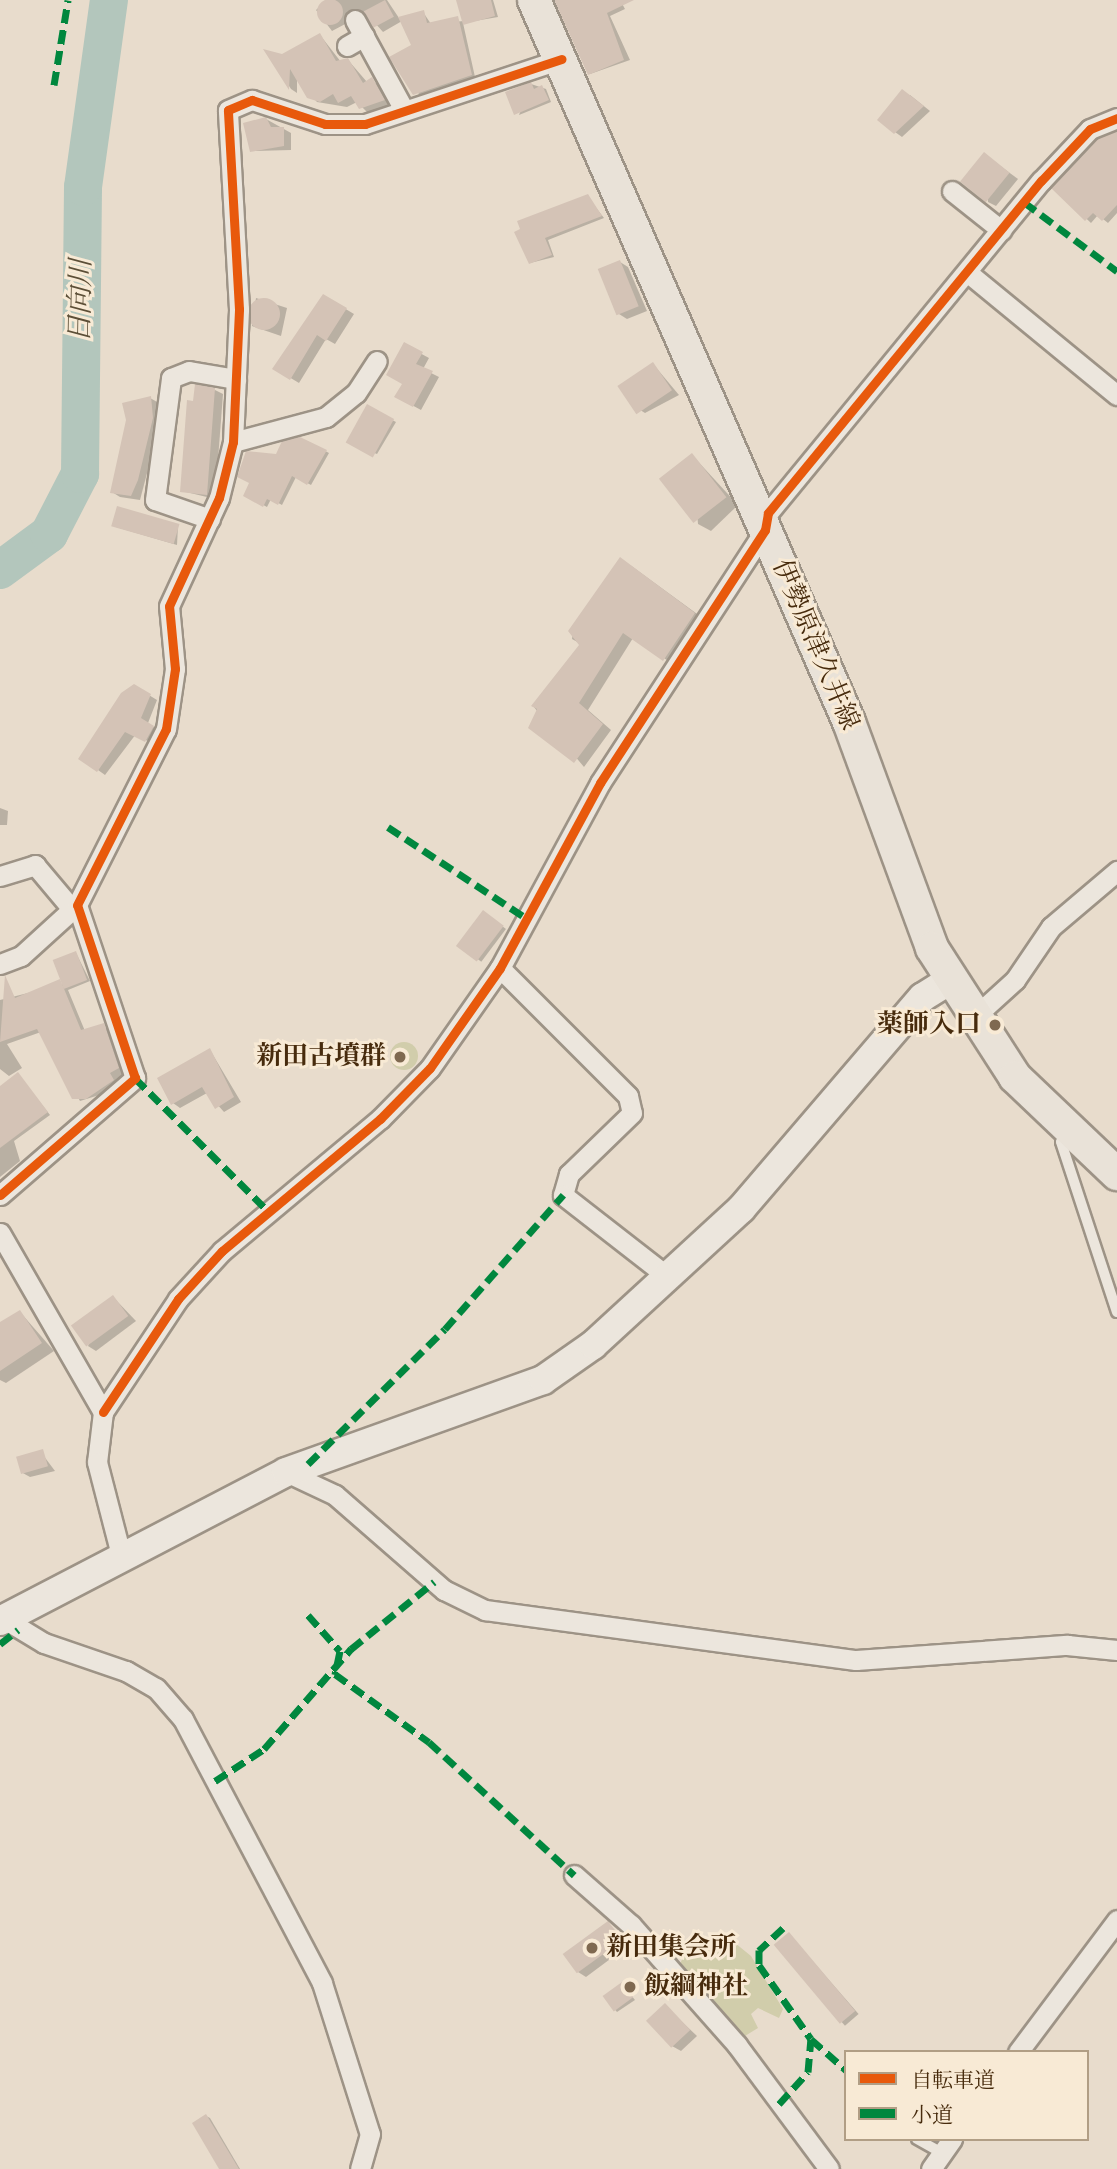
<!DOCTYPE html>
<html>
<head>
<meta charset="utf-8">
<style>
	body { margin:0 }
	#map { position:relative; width:1117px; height:2169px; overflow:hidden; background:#e8dccc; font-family:"IM FELL English","Noto Serif JP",serif }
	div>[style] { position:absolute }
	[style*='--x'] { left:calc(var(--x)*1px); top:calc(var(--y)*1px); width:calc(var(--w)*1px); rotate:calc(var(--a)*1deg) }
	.green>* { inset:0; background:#d1cdab }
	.round { border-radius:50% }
	.shadow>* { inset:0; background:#0003; transform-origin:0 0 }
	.river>* { height:38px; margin:-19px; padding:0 19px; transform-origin:19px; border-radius:19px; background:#b3c6bc }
	.building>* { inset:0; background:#d4c3b6; transform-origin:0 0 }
	.roads { filter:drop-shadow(2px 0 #9d9386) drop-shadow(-2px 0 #9d9386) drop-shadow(0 2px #9d9386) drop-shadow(0 -2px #9d9386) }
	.lane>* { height:10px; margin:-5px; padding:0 5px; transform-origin:5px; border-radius:5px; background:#ece6dd }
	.street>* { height:19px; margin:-9.5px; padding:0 9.5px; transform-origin:9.5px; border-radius:9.5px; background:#ece6dd }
	.secondary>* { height:28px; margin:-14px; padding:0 14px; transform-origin:14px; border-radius:14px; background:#ece6dd }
	.primary>* { height:32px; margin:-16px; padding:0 16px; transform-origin:16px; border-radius:16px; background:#e9e2d8 }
	.quiet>* { height:7px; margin-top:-3.5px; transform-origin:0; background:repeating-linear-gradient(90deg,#00873e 0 14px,transparent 0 21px) }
	.cycleway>* { height:9px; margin:-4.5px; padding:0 4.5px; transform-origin:4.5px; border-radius:4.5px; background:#e8590c }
	.dots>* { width:19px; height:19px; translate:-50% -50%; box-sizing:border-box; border:4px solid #f8ead5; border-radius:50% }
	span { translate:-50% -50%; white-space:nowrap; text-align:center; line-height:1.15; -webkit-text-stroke:6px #f8ead5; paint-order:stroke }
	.street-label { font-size:26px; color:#472b0d }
	.poi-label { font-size:26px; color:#472b0d; font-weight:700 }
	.right { translate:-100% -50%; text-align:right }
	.left { translate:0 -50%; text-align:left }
	.water-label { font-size:28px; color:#5c4f37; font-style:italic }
	.legend { position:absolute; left:844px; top:2050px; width:245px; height:91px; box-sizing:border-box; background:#f8ead5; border:2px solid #b19e85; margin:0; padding:9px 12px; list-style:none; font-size:21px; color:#472b0d }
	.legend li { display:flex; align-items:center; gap:14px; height:35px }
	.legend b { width:35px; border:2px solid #b19e85 }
</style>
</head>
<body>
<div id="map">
	<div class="green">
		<div class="round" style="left:390px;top:1042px;width:28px;height:28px"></div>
		<div style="clip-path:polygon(704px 1935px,720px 1954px,735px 1943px,751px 1956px,783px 2009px,779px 2018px,758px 2008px,751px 2014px,758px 2028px,740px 2039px,678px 1968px,688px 1947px)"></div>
	</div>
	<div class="shadow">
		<div style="clip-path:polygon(327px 0,387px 0,399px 18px,423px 12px,431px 24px,464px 21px,470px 0,493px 0,498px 17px,463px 23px,475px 77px,419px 97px,413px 46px,402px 21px,383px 32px,366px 13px,332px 31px,316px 10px)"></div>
		<div style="clip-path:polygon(560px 0,620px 0,625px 9px,610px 16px,630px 60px,590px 74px)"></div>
		<div style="clip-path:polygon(320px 35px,341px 62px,348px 60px,367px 82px,381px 84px,392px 104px,368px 113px,357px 102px,347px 107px,317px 102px,297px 79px,297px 93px,291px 89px,267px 52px,282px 56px)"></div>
		<div style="clip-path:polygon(531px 84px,546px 89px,551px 102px,519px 115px)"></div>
		<div style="clip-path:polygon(910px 95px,930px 111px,902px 137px,895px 132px)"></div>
		<div style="clip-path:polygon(266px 119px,291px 133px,291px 150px,251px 151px)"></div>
		<div style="clip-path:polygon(1117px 132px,1117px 213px,1108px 223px,1098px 215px,1091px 223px,1054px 188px)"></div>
		<div style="clip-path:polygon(984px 154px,1018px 179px,996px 206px,988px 202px)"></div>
		<div style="clip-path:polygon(587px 196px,604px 218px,548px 240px,554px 257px,530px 263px,516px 233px)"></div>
		<div style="clip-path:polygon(620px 262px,628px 267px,647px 311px,627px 319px,619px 314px)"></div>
		<div style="clip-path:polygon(324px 296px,354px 314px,335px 344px,326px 339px,299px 383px,274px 368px)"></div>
		<div style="clip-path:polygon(256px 298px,287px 308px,281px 336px,252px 326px)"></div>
		<div style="clip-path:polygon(405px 345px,429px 358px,423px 369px,439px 377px,421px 410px,397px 397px,404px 383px)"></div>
		<div style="clip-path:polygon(653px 364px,679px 395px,645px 413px,637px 408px)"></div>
		<div style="clip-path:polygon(215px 390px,223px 394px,215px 499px,182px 491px,194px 403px)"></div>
		<div style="clip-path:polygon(150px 398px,159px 403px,160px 424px,140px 500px,120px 497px,112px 492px)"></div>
		<div style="clip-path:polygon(367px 407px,396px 422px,377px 454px,352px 444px)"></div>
		<div style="clip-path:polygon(300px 438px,329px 453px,311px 485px,296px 477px,282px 505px,271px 499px,267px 507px,245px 495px)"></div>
		<div style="clip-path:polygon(692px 455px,738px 505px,711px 531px,698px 524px)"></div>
		<div style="clip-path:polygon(178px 526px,177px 545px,116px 527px)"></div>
		<div style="clip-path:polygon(630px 565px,704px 619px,673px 664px,633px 638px,588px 710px,611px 730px,584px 767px,533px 706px,581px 644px,572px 639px,574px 626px)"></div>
		<div style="clip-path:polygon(134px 686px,157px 700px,148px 723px,160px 732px,154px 745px,136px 734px,105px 775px,98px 770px)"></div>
		<div style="clip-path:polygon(0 808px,8px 811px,7px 825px,0 825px)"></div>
		<div style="left:486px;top:914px;width:25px;height:41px;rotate:37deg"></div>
		<div style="clip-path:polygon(76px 953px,90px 981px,68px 990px,85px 1031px,109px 1028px,124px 1071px,109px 1092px,80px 1101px,41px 1032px,7px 1044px,22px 1068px,9px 1076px,0 1069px,0 1000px,64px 984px)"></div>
		<div style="clip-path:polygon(210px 1050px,241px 1102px,224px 1112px,207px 1093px,180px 1108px,173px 1103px)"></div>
		<div style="clip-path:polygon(18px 1074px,50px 1115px,14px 1141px,20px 1161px,0 1177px,0 1088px)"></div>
		<div style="clip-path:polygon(113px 1297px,136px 1321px,96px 1351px,88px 1346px)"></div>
		<div style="clip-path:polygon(20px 1312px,54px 1351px,6px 1383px,0 1380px,0 1324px)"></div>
		<div style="clip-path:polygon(40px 1451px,55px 1471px,30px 1477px,21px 1472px)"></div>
		<div style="clip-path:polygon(608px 1923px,629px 1945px,586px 1977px,578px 1972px)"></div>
		<div style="left:789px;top:1934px;width:106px;height:18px;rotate:49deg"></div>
		<div style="clip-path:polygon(622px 1984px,635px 2000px,617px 2012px,604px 1997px)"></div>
		<div style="clip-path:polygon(665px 2006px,697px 2036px,681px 2051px,672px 2046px)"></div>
		<div style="clip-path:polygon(206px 2116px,210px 2118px,240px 2169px,221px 2169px)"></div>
	</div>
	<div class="river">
		<div style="--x:0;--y:570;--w:61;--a:-36.3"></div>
		<div style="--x:49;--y:534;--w:68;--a:-62.7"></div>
		<div style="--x:80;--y:474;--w:287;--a:-89.4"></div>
		<div style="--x:83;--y:187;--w:189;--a:-82.1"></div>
	</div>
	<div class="building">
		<div class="round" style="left:317px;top:-1px;width:26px;height:26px"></div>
		<div style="left:385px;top:0;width:19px;height:25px;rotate:62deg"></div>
		<div style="clip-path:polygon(456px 0,491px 0,495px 16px,463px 25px)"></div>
		<div style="clip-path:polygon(554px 0,634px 0,607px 13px,624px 60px,588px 75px)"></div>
		<div style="clip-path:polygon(424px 10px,427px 23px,458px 16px,472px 75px,413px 95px,389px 57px,411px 45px,398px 17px)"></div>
		<div style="clip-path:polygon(320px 33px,336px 61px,348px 58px,363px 83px,372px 77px,385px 100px,359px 109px,351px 96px,338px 103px,333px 94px,320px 102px,307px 98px,290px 69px,289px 90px,263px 49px,282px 54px)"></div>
		<div style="clip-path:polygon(531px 82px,534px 89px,542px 85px,549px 100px,514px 115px,505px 92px)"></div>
		<div style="clip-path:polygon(902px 89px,924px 106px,894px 134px,877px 120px)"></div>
		<div style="clip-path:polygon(266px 117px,271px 127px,284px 127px,284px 146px,250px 152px,243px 123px)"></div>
		<div style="clip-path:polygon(1117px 131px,1117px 205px,1102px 221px,1093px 213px,1085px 221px,1051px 188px,1097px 139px)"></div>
		<div style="left:984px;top:152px;width:33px;height:38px;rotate:39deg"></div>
		<div style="clip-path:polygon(588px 194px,602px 216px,545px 238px,552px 255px,529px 264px,514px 232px,520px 229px,517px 221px)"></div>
		<div style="left:620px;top:260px;width:50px;height:24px;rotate:68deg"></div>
		<div style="clip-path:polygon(323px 294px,347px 308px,326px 341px,317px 335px,290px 380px,272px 369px)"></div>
		<div class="round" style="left:248px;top:298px;width:32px;height:32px"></div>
		<div style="clip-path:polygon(404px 342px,423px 352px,416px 364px,433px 371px,413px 407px,394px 397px,402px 384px,386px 375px)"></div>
		<div style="left:653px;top:362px;width:34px;height:43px;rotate:56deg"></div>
		<div style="clip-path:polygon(195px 384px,215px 388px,207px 495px,180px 492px,187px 400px,193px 401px)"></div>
		<div style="clip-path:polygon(151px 396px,153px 418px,138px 480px,131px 496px,110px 493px,126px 420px,122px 403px)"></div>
		<div style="left:367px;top:404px;width:31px;height:44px;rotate:29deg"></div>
		<div style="clip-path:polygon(300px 437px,327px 450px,307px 485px,292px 476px,278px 505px,267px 499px,263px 507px,243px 496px,249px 483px,237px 477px,246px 451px,276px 454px,282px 441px)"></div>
		<div style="left:692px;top:453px;width:56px;height:42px;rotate:52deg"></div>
		<div style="left:117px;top:506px;width:65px;height:21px;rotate:16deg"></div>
		<div style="clip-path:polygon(620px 557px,695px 613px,663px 661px,623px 633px,579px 703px,603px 724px,574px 763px,528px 728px,537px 709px,531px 706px,579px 645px,568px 631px)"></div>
		<div style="clip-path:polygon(134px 684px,151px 694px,141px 718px,154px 726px,145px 742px,125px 732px,97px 772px,78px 759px,121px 693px)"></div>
		<div style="left:483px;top:910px;width:26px;height:45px;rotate:37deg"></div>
		<div style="left:76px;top:951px;width:31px;height:25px;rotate:69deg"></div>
		<div style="clip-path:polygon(5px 975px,15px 998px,60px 979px,81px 1030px,104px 1023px,119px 1068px,110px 1073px,114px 1080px,86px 1099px,72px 1099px,37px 1029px,0 1042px)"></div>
		<div style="clip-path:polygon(210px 1048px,234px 1097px,215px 1109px,202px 1087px,171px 1105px,157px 1078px)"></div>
		<div style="clip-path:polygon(18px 1072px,48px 1112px,0 1148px,0 1086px)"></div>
		<div style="left:113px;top:1295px;width:26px;height:52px;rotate:54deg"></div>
		<div style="clip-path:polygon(20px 1310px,42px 1343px,0 1371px,0 1322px)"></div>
		<div style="left:43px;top:1449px;width:18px;height:28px;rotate:74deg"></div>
		<div style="left:608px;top:1921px;width:24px;height:56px;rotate:54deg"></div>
		<div style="left:789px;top:1932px;width:103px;height:20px;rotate:50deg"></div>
		<div style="left:622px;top:1982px;width:19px;height:24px;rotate:54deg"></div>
		<div style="left:665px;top:2003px;width:37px;height:26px;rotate:47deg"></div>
		<div style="clip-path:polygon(206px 2114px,239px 2169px,219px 2169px,192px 2123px)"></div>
	</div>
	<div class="roads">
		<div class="lane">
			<div style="--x:1066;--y:1133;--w:10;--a:119"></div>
			<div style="--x:1061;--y:1142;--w:179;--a:71.8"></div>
			<div style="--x:917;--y:2139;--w:29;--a:29"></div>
		</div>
		<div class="street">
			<div style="--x:355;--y:20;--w:100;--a:61.4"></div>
			<div style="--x:347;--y:46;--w:20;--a:-30"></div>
			<div style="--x:952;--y:191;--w:63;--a:38.5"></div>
			<div style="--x:967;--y:272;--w:194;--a:39.4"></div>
			<div style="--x:233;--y:442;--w:96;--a:-15"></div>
			<div style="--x:326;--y:417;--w:38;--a:-39"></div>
			<div style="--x:356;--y:393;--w:38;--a:-57"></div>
			<div style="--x:210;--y:519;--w:58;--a:-160.9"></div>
			<div style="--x:155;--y:500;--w:123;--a:-82.5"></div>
			<div style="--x:171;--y:378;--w:19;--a:-21"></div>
			<div style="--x:189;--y:371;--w:48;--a:9.7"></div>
			<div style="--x:0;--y:876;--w:37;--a:-17"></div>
			<div style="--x:35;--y:865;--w:57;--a:49.9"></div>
			<div style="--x:0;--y:964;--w:22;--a:-21"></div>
			<div style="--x:21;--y:956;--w:76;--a:-42.3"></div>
			<div style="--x:500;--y:968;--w:181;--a:45"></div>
			<div style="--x:628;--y:1096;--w:17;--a:77"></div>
			<div style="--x:632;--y:1113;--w:88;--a:135.9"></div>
			<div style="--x:569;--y:1174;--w:22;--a:106"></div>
			<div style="--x:563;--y:1195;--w:132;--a:37.9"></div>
			<div style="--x:972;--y:1019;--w:58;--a:-42.2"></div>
			<div style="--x:1015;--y:980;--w:64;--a:-55.8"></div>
			<div style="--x:1051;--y:927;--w:87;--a:-40.3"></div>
			<div style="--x:0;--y:1195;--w:179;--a:-40.9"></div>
			<div style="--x:135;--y:1078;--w:182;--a:-108.5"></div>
			<div style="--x:77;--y:905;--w:197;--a:-63.2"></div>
			<div style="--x:166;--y:729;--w:61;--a:-81.5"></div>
			<div style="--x:175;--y:669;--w:63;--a:-95.4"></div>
			<div style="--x:169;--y:606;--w:119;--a:-65.2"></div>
			<div style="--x:219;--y:498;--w:58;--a:-76"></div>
			<div style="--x:233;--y:442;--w:133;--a:-87.4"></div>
			<div style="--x:239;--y:309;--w:199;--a:-93.2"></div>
			<div style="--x:228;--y:110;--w:26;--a:-23"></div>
			<div style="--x:252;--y:100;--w:77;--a:18.2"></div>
			<div style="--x:325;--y:124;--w:40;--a:0"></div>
			<div style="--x:365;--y:124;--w:207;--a:-18.3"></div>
			<div style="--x:0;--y:1233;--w:207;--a:60.1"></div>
			<div style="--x:103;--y:1412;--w:50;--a:96.8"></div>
			<div style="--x:97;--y:1462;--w:100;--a:75.5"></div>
			<div style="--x:103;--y:1412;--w:136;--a:-56.4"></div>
			<div style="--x:178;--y:1299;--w:65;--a:-47.5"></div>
			<div style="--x:222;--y:1251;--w:206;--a:-39.9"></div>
			<div style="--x:380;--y:1119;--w:71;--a:-45.6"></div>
			<div style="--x:430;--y:1068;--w:122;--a:-55"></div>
			<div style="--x:500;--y:968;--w:210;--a:-61.6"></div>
			<div style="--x:600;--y:783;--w:302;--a:-56.9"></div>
			<div style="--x:765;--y:530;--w:17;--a:-80"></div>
			<div style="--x:768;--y:513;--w:430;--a:-50.6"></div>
			<div style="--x:1041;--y:181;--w:71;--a:-46.7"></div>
			<div style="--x:1090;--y:129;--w:29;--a:-22"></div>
			<div style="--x:286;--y:1472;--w:54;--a:25.1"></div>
			<div style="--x:335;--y:1495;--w:145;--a:41.1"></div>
			<div style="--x:444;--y:1590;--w:46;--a:26"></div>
			<div style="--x:485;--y:1610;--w:374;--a:7.7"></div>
			<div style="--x:856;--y:1660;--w:212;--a:-4.1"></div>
			<div style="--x:1067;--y:1645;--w:50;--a:5.7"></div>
			<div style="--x:6;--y:1620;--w:44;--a:31.2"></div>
			<div style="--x:44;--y:1643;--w:87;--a:18.9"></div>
			<div style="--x:126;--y:1671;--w:34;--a:30"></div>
			<div style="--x:156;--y:1688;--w:41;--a:48.9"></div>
			<div style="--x:183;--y:1719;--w:298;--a:62.2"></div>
			<div style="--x:322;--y:1983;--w:158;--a:72.4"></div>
			<div style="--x:370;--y:2134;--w:36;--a:106"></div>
			<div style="--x:574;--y:1875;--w:76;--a:41.3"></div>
			<div style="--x:631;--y:1925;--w:160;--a:48.5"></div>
			<div style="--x:737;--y:2045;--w:154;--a:53.4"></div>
			<div style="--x:1018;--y:2052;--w:165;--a:-53.1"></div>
			<div style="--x:931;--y:2169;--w:37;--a:-55"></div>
		</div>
		<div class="secondary">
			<div style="--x:0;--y:1621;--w:322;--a:-27.5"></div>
			<div style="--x:286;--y:1472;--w:273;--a:-19.7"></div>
			<div style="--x:543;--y:1380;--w:61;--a:-35"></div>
			<div style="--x:593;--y:1345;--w:201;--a:-42.6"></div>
			<div style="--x:741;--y:1209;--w:279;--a:-49.4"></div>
			<div style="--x:923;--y:997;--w:31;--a:-32"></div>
		</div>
		<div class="primary">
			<div style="--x:534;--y:0;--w:788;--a:66.43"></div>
			<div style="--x:849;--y:722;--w:241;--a:69.8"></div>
			<div style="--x:932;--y:948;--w:153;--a:57.2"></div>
			<div style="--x:1015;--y:1077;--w:141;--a:43.6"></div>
		</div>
	</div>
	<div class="quiet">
		<div style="--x:54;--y:85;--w:86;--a:-80.6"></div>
		<div style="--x:1024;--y:202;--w:116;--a:36.6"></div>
		<div style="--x:388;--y:827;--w:169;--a:33.4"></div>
		<div style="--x:135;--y:1078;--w:187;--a:45"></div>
		<div style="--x:308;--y:1464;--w:192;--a:-44.6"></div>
		<div style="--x:445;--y:1329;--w:179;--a:-48.6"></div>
		<div style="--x:308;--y:1615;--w:48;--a:48.4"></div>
		<div style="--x:340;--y:1651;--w:24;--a:102"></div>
		<div style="--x:335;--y:1674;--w:116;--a:35.9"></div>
		<div style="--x:429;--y:1742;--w:197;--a:42.5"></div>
		<div style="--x:0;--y:1644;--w:23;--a:-38"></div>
		<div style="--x:215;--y:1781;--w:59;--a:-33.1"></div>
		<div style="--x:264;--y:1749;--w:133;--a:-49"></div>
		<div style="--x:351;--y:1649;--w:107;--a:-38.9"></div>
		<div style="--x:783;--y:1928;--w:33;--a:137"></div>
		<div style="--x:759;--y:1950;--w:15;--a:90"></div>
		<div style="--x:759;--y:1965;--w:90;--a:54.9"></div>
		<div style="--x:811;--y:2039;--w:47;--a:41.5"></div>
		<div style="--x:779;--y:2104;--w:43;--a:-47.8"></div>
		<div style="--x:808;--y:2072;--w:33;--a:-85"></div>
	</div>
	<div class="cycleway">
		<div style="--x:0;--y:1195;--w:179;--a:-40.9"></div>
		<div style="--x:135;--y:1078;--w:182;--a:-108.5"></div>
		<div style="--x:77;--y:905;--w:197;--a:-63.2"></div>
		<div style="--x:166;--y:729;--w:61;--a:-81.5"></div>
		<div style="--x:175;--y:669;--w:63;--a:-95.4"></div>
		<div style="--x:169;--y:606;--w:119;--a:-65.2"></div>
		<div style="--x:219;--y:498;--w:58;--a:-76"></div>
		<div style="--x:233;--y:442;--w:133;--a:-87.4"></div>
		<div style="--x:239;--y:309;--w:199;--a:-93.2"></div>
		<div style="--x:228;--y:110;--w:26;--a:-23"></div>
		<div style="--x:252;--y:100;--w:77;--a:18.2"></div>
		<div style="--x:325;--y:124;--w:40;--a:0"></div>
		<div style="--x:365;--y:124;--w:207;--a:-18.3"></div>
		<div style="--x:103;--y:1412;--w:136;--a:-56.4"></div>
		<div style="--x:178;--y:1299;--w:65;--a:-47.5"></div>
		<div style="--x:222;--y:1251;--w:206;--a:-39.9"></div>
		<div style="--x:380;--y:1119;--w:71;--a:-45.6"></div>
		<div style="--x:430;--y:1068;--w:122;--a:-55"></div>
		<div style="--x:500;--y:968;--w:210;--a:-61.6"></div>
		<div style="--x:600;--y:783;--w:302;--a:-56.9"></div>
		<div style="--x:765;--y:530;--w:17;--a:-80"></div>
		<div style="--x:768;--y:513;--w:430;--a:-50.6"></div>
		<div style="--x:1041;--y:181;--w:71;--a:-46.7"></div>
		<div style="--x:1090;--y:129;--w:29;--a:-22"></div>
	</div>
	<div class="dots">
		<div style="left:995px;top:1025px;background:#7f6950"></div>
		<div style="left:400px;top:1057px;background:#7f6950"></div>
		<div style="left:592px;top:1948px;background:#7f6950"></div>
		<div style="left:630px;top:1987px;background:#7f6950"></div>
	</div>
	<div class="street-label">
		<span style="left:815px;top:645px;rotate:67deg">伊勢原津久井線</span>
	</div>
	<div class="poi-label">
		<span class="right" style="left:981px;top:1025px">薬師入口</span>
		<span class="right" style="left:386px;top:1057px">新田古墳群</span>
		<span class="left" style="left:606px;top:1948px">新田集会所</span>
		<span class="left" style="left:644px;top:1987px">飯綱神社</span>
	</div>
	<div class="water-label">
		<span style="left:82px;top:301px;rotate:-89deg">日向川</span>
	</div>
	<ul class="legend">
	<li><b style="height:9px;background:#e8590c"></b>自転車道</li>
	<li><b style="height:9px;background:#00873e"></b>小道</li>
	</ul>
</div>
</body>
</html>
